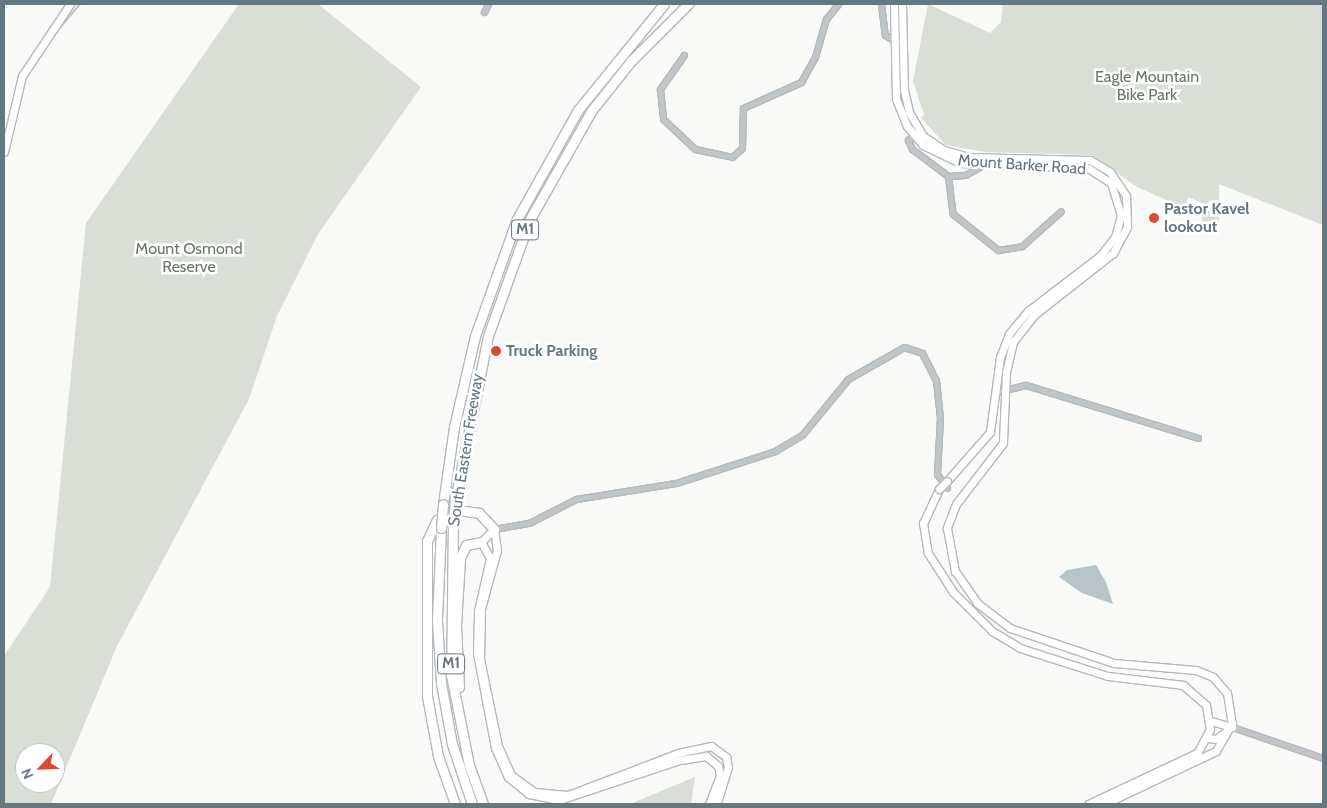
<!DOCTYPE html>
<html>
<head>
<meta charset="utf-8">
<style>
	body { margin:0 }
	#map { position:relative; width:1327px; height:808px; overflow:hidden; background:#f9f9f7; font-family:Cabin,sans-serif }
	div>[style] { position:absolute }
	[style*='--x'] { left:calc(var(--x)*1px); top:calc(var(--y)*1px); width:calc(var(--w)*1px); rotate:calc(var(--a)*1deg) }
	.green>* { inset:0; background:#d9ded6 }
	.water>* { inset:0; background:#b8c5c8 }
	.stream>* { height:2px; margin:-1px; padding:0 1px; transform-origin:1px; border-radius:1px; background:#b8c5c8 }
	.roads { filter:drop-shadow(1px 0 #b3b9bd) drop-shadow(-1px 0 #b3b9bd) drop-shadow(0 1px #b3b9bd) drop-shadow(0 -1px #b3b9bd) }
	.street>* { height:5px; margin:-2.5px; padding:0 2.5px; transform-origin:2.5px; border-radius:2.5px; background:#c0c5c8 }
	.secondary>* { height:7px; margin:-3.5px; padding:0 3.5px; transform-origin:3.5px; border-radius:3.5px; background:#fff }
	.highway>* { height:9px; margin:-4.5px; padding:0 4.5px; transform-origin:4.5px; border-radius:4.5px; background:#fff }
	.bridges { filter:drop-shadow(1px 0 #b3b9bd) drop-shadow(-1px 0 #b3b9bd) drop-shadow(0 1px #b3b9bd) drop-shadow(0 -1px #b3b9bd) }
	.secondary-bridge>* { height:7px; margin:-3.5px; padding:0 3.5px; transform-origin:3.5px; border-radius:3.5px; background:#fff }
	.highway-bridge>* { height:9px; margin:-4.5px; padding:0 4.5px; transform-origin:4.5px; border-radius:4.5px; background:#fff }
	.dots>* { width:14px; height:14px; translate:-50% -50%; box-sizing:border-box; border:2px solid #fff; border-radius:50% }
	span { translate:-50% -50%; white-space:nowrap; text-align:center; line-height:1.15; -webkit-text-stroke:5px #fff; paint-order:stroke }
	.shield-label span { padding:1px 4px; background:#fff; border:1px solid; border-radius:4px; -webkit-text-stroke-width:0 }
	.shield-label { font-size:15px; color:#657780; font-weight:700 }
	.park-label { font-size:16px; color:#6a7864 }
	.street-label { font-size:16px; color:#657780 }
	.poi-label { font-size:16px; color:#657780; font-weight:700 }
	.left { translate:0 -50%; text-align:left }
	.frame { position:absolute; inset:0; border:5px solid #657780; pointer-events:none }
	.north { position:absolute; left:15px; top:743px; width:50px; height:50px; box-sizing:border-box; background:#fff; border:1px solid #c1c9cc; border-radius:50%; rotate:246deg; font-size:14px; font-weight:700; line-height:20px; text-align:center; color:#657780 }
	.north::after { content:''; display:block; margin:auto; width:18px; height:22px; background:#dc4934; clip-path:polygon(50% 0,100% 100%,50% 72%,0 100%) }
</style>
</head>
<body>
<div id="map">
	<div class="green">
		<div style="clip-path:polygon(evenodd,239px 4px,318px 4px,421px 87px,318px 234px,277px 316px,249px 399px,117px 646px,51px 804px,4px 804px,4px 656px,50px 587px,86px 223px,239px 4px,25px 753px,55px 753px,55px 783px,25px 783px,25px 753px)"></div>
		<div style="clip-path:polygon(928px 4px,990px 33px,1001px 22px,1003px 4px,1323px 4px,1323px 225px,1219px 184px,1219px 225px,1202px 226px,1202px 203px,1188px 197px,1185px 208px,1137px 187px,1092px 155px,985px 152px,946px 145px,921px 118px,924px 115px,913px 81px)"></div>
		<div style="clip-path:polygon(695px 777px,691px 804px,630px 804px)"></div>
	</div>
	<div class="water">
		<div style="clip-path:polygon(1096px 565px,1106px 582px,1113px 604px,1082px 593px,1059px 577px,1067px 570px)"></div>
	</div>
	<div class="stream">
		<div style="--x:53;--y:36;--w:42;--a:-49.8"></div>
	</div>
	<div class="roads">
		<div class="street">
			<div style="--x:881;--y:4;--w:31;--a:83"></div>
			<div style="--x:885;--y:35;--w:14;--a:30"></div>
			<div style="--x:484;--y:12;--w:9;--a:-63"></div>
			<div style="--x:684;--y:55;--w:42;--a:125.2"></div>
			<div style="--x:660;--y:89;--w:30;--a:84"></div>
			<div style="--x:663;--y:119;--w:44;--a:43.2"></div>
			<div style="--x:695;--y:149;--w:38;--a:12"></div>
			<div style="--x:732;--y:157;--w:13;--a:-42"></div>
			<div style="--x:742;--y:148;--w:40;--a:-88.6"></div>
			<div style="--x:743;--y:108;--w:64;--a:-24.1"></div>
			<div style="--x:801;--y:82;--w:29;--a:-61"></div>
			<div style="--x:815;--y:57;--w:40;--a:-74"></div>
			<div style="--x:826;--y:19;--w:19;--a:-51"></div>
			<div style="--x:916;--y:133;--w:11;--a:139"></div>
			<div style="--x:908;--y:140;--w:10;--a:66"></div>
			<div style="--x:912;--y:149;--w:45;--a:36.9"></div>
			<div style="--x:948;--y:176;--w:17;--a:-3"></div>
			<div style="--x:965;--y:175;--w:21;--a:-29"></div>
			<div style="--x:948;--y:176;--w:38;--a:83"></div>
			<div style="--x:953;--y:214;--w:58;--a:38.7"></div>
			<div style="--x:998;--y:250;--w:24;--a:-9"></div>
			<div style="--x:1022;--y:246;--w:52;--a:-41.9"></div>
			<div style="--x:997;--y:392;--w:30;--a:-14"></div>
			<div style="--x:1026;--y:385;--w:180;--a:17.1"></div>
			<div style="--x:494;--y:529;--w:36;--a:-10"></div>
			<div style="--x:529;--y:523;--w:53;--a:-27.1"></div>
			<div style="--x:576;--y:499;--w:101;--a:-9.1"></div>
			<div style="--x:676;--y:483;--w:104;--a:-17.9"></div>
			<div style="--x:775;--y:451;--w:31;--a:-31"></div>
			<div style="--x:802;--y:435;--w:72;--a:-50.6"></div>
			<div style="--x:848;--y:379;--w:64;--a:-29.7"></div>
			<div style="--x:904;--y:347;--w:19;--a:18"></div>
			<div style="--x:922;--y:353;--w:30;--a:63"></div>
			<div style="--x:936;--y:380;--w:37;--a:84"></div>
			<div style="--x:940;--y:417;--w:57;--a:93"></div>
			<div style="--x:937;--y:474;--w:17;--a:54"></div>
			<div style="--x:1232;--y:727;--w:96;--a:18.8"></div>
		</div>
		<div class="secondary">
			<div style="--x:894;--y:4;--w:95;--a:88.8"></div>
			<div style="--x:896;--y:99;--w:29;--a:68"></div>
			<div style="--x:907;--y:126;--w:25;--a:50"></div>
			<div style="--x:923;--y:145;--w:41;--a:25.9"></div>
			<div style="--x:960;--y:163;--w:128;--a:2.2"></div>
			<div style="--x:1088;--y:168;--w:27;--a:33"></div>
			<div style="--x:1111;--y:183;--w:34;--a:73"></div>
			<div style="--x:1121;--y:215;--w:23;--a:105"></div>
			<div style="--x:1115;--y:237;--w:23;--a:128"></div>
			<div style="--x:1101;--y:255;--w:92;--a:142.5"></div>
			<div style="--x:1028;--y:311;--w:30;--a:130"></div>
			<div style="--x:1009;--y:334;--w:25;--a:111"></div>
			<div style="--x:1000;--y:357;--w:76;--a:97.6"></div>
			<div style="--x:990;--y:432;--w:65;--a:131.3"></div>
			<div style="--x:902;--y:4;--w:86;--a:88.7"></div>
			<div style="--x:904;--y:90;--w:23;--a:77"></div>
			<div style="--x:909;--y:112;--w:28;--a:60"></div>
			<div style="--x:923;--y:136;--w:25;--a:34"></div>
			<div style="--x:944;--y:150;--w:25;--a:16"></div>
			<div style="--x:968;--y:157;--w:122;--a:1.4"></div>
			<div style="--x:1090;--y:160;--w:23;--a:31"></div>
			<div style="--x:1110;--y:172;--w:29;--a:56"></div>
			<div style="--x:1126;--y:196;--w:31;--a:88"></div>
			<div style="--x:1127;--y:227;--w:30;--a:118"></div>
			<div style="--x:1113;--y:253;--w:100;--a:141.9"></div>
			<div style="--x:1034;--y:315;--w:34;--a:128"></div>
			<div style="--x:1013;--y:342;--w:32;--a:103"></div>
			<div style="--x:1006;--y:373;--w:70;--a:92.5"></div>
			<div style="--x:1003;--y:443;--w:77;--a:127.6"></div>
			<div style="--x:956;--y:504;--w:26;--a:111"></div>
			<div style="--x:947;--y:528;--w:44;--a:79.5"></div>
			<div style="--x:955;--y:571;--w:39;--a:55"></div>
			<div style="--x:977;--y:603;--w:41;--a:37.1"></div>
			<div style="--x:1010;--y:628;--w:110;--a:18.6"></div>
			<div style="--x:1114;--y:663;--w:82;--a:4.9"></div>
			<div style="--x:1196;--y:670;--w:18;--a:22"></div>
			<div style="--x:1213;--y:677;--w:21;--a:49"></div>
			<div style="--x:1227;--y:693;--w:30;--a:81"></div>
			<div style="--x:1232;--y:723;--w:32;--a:120"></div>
			<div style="--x:1216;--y:751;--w:124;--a:154.7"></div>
			<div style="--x:4;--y:152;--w:78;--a:-76.7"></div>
			<div style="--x:22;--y:76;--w:87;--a:-56.3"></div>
			<div style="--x:939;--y:489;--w:38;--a:115"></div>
			<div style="--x:923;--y:523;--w:30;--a:81"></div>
			<div style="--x:928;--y:553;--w:46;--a:57.3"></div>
			<div style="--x:953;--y:592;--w:55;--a:45"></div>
			<div style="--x:992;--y:631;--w:33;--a:31"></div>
			<div style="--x:1020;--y:648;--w:92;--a:17.7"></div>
			<div style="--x:1108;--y:676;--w:76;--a:6.8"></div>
			<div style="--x:1183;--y:685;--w:30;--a:41"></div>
			<div style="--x:1206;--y:705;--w:24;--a:81"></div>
			<div style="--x:1210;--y:729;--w:27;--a:118"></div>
			<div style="--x:1197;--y:753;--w:120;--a:154.9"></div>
			<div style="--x:1211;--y:721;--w:22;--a:16"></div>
			<div style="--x:1208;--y:738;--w:8;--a:7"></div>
			<div style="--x:1216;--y:739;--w:15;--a:-37"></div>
			<div style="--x:709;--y:804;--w:30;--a:-69"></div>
			<div style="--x:720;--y:776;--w:10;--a:-101"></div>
			<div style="--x:718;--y:766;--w:16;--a:-140"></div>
			<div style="--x:706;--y:756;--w:26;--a:171"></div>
			<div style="--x:680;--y:760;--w:127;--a:161.7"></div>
			<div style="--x:559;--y:800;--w:31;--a:-169"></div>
			<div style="--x:529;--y:794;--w:27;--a:-141"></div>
			<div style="--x:508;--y:777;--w:32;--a:-114"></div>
			<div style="--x:495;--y:748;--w:97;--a:-100.7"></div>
			<div style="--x:477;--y:653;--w:42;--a:-88.6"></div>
			<div style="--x:478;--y:611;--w:54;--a:-77.2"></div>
			<div style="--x:490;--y:558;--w:18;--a:-119"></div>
			<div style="--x:481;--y:542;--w:18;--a:-45"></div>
			<div style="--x:494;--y:529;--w:21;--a:82"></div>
			<div style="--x:497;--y:550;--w:61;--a:105.2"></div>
			<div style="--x:481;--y:609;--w:50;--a:91.1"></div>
			<div style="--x:480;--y:659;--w:89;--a:78.3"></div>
			<div style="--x:498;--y:746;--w:32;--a:66"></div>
			<div style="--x:511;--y:775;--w:29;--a:36"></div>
			<div style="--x:534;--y:792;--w:34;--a:5"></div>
			<div style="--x:568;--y:795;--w:118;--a:-20.9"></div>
			<div style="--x:678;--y:753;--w:34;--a:-12"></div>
			<div style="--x:711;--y:746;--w:19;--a:36"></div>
			<div style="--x:726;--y:757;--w:10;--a:79"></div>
			<div style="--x:728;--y:767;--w:39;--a:107"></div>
		</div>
		<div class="highway">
			<div style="--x:455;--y:501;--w:168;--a:-78.7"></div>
			<div style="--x:488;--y:336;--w:124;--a:-70.3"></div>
			<div style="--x:530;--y:219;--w:125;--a:-60.4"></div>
			<div style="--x:592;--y:110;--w:63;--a:-51.5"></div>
			<div style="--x:631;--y:61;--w:81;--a:-45"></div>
			<div style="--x:443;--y:504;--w:78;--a:-81.9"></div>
			<div style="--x:454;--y:427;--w:93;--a:-77"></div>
			<div style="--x:475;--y:336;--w:124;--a:-70.3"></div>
			<div style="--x:517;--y:219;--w:125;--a:-60.8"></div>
			<div style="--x:578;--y:110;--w:136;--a:-50.9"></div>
			<div style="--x:453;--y:520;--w:155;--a:90.7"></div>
			<div style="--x:451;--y:675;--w:92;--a:78.7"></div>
			<div style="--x:469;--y:765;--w:41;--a:70.3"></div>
			<div style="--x:441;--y:528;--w:93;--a:92.5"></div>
			<div style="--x:437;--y:621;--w:62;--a:86.3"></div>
			<div style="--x:441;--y:683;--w:62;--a:79.8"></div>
			<div style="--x:452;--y:744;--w:63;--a:71.6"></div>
			<div style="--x:459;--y:687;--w:61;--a:-92.8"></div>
			<div style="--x:456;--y:626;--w:68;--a:-86.6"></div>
			<div style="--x:460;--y:558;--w:14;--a:-65"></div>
			<div style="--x:466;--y:545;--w:15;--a:-11"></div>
			<div style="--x:455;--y:804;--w:51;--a:-109.5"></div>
			<div style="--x:438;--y:756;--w:61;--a:-100.4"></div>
			<div style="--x:427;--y:696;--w:155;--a:-90"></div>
			<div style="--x:427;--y:541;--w:23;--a:-65"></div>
			<div style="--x:437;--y:520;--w:21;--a:-28"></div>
			<div style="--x:456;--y:510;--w:23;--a:7"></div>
			<div style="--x:479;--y:513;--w:22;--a:47"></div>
		</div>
	</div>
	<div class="bridges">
		<div class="secondary-bridge">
			<div style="--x:939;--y:489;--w:11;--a:-45"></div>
		</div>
		<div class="highway-bridge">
			<div style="--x:453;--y:520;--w:19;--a:-84"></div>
			<div style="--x:441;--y:528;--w:24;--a:-85"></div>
		</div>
	</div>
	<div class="dots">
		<div style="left:1154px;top:218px;background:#dc4934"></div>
		<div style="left:496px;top:351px;background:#dc4934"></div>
	</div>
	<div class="shield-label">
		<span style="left:525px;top:230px">M1</span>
		<span style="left:451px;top:664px">M1</span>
	</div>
	<div class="park-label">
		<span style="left:1147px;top:86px">Eagle Mountain<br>Bike Park</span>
		<span style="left:189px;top:258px">Mount Osmond<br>Reserve</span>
	</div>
	<div class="street-label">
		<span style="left:1022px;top:165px;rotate:4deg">Mount Barker Road</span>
		<span style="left:466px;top:450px;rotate:-81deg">South Eastern Freeway</span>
	</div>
	<div class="poi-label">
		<span class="left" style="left:1164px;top:218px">Pastor Kavel<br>lookout</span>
		<span class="left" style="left:506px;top:351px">Truck Parking</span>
	</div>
	<div class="frame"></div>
	<div class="north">N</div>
</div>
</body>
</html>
